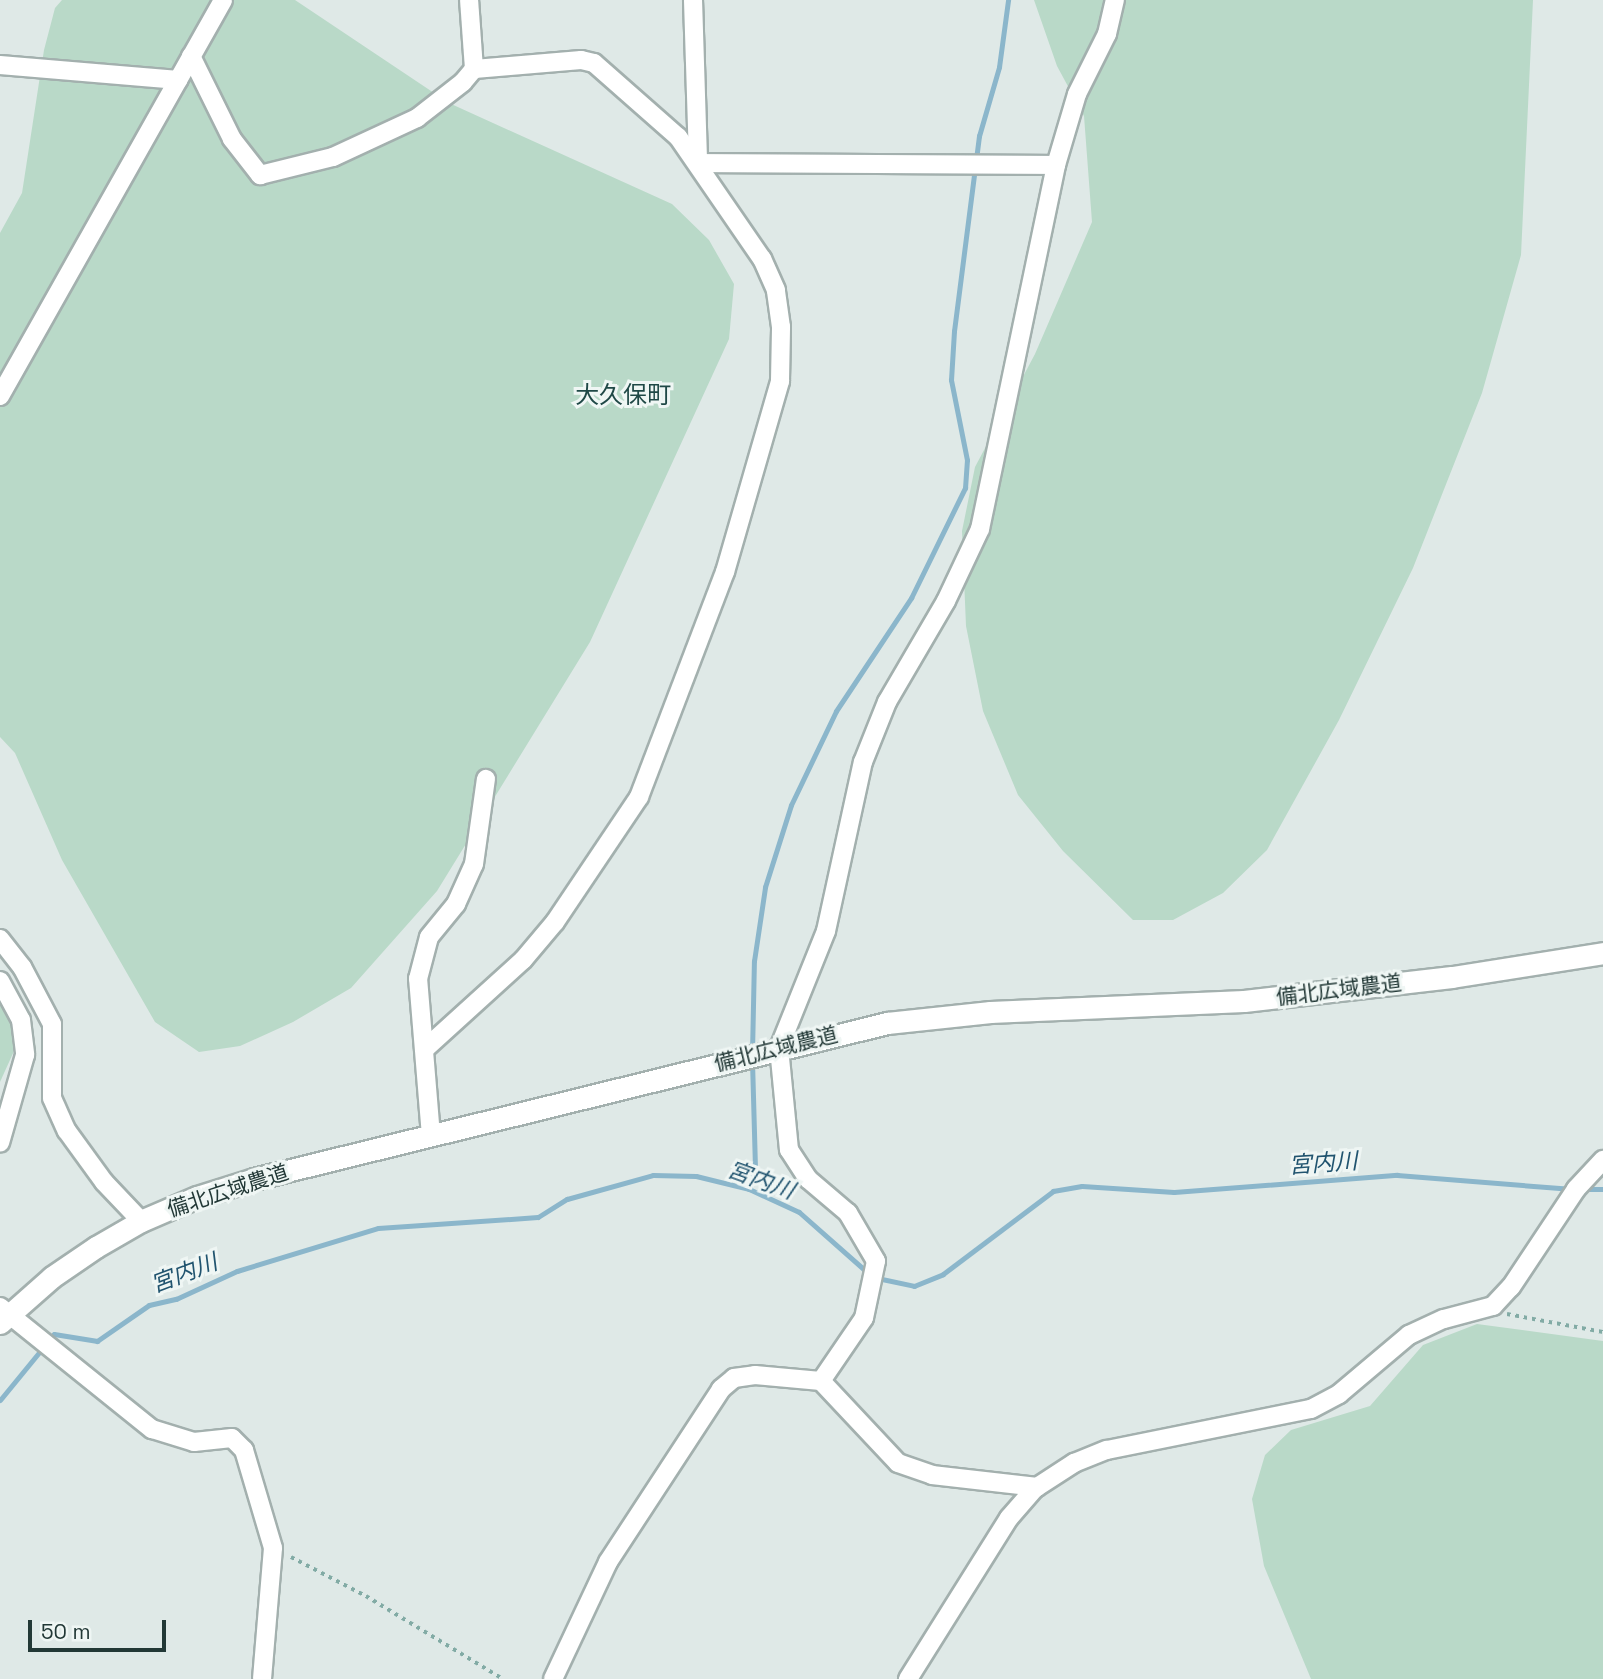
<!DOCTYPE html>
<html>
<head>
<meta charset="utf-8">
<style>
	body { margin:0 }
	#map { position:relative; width:1603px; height:1679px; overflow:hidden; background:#dfe9e7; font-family:"Space Grotesk","Noto Sans JP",sans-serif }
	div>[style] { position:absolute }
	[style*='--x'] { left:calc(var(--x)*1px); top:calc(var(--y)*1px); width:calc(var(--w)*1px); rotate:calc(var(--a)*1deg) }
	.green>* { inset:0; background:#b9d9c8 }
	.stream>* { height:5px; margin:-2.5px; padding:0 2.5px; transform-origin:2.5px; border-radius:2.5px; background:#8bb6cb }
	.path>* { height:3.5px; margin-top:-1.75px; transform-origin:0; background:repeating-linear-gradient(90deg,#82aba5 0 3.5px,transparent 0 8.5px) }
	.roads { filter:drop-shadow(2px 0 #a3b0ae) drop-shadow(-2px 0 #a3b0ae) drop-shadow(0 2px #a3b0ae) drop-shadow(0 -2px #a3b0ae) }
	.minor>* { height:18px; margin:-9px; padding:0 9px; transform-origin:9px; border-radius:9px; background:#fff }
	.tertiary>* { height:21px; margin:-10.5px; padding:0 10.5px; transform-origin:10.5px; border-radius:10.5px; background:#fff }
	span { translate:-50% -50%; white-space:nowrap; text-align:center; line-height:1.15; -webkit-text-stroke:6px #eff6f4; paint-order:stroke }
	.street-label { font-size:21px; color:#223836 }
	.water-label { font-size:23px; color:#21546f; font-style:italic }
	.quarter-label { font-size:24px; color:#1f4846 }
	.scale { position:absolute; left:28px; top:1620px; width:138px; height:32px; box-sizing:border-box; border:4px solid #223836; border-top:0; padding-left:9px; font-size:21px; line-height:24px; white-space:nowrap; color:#223836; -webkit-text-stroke:5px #eff6f4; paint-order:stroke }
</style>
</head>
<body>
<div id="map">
	<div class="green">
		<div style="clip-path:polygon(62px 0,295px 0,449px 103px,672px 204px,709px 240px,734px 284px,729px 339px,590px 642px,437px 891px,351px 988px,293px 1022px,240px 1046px,199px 1052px,155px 1022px,62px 860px,15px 753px,0 737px,0 233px,22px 193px,44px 50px,55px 8px)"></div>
		<div style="clip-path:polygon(1034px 0,1533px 0,1521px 255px,1482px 393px,1413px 568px,1339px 720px,1267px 850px,1223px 893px,1173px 920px,1133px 920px,1063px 851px,1018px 795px,983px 711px,966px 626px,962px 531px,975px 467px,1035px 354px,1092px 222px,1084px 116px,1057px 66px)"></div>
		<div style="clip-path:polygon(0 999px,19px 1040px,0 1082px)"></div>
		<div style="clip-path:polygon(1477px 1324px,1603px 1341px,1603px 1679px,1311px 1679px,1264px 1566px,1252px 1499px,1265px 1455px,1291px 1430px,1370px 1406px,1423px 1345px)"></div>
	</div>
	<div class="stream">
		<div style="--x:752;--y:1053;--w:92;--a:-88.8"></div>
		<div style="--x:754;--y:961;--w:75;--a:-81.5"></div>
		<div style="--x:765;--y:887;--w:86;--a:-72.4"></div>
		<div style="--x:791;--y:805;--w:104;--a:-64.4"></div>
		<div style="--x:836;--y:711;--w:136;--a:-56.4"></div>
		<div style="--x:911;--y:598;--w:123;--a:-63.9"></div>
		<div style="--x:965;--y:488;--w:28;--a:-86"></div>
		<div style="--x:967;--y:460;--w:82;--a:-101.3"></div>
		<div style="--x:951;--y:380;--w:49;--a:-86.5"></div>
		<div style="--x:954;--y:331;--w:197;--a:-82.7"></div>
		<div style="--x:979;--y:136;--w:72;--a:-73.8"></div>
		<div style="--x:999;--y:67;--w:68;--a:-82.3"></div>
		<div style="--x:749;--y:1189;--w:22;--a:-74"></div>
		<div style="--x:755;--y:1168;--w:106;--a:-91.6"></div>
		<div style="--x:1582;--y:1189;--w:21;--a:0"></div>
		<div style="--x:877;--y:1278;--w:38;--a:12"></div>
		<div style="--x:914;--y:1286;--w:31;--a:-22"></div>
		<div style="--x:943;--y:1274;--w:138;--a:-37"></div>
		<div style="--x:1053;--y:1191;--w:29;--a:-10"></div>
		<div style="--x:1082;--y:1186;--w:92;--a:3.7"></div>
		<div style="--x:1174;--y:1192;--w:224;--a:-4.4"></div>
		<div style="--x:1397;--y:1175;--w:176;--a:4.6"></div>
		<div style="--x:0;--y:1400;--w:85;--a:-50.7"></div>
		<div style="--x:54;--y:1334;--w:44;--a:9.2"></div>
		<div style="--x:97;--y:1341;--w:63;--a:-34.7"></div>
		<div style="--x:149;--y:1305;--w:28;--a:-13"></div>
		<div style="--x:176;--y:1299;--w:67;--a:-24.7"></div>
		<div style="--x:237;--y:1271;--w:147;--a:-17"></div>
		<div style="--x:378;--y:1228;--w:160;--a:-3.9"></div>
		<div style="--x:538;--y:1217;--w:34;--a:-32"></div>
		<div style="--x:567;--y:1199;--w:89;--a:-15.6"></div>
		<div style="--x:653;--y:1175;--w:43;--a:1.3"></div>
		<div style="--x:696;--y:1176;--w:55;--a:13.8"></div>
		<div style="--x:749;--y:1189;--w:55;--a:24.7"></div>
		<div style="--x:799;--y:1212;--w:92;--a:41.5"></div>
	</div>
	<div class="path">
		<div style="--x:1507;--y:1314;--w:98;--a:10.6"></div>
		<div style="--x:291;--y:1557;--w:85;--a:27.5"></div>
		<div style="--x:366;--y:1596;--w:160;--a:31.2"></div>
	</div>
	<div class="roads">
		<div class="minor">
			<div style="--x:693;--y:0;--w:163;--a:88.2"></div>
			<div style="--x:191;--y:56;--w:93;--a:63.7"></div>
			<div style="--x:232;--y:139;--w:46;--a:52.1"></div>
			<div style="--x:260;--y:175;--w:75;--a:-13.9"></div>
			<div style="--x:333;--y:157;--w:93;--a:-24.9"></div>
			<div style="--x:417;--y:118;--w:58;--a:-38"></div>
			<div style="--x:463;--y:82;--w:17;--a:-50"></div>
			<div style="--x:474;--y:69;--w:69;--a:-94.1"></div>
			<div style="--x:0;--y:65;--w:179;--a:4.8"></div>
			<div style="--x:698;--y:163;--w:358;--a:0.3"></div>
			<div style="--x:0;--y:396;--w:454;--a:-60.6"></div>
			<div style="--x:0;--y:939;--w:36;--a:52"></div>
			<div style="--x:22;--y:967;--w:64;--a:62.2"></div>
			<div style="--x:52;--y:1024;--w:74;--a:90"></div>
			<div style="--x:52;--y:1098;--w:36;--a:66"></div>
			<div style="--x:67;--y:1131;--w:63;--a:54"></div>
			<div style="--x:104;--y:1182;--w:54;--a:46.5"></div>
			<div style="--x:0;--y:981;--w:44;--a:61.7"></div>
			<div style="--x:21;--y:1020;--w:35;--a:83"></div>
			<div style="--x:25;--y:1055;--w:91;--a:105.9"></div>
			<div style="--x:427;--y:1047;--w:130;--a:-42.2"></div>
			<div style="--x:523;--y:960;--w:50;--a:-49.9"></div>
			<div style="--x:555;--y:922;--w:151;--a:-56.1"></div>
			<div style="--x:639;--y:797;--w:241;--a:-69.1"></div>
			<div style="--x:725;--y:572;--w:199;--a:-73.9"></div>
			<div style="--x:780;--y:381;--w:54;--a:-88.9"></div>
			<div style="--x:781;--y:327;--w:37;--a:-98"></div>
			<div style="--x:776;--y:290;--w:34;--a:-114"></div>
			<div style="--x:762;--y:259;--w:148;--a:-124.5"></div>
			<div style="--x:678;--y:137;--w:112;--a:-138.6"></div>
			<div style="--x:594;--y:63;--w:13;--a:-167"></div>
			<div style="--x:581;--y:60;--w:107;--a:175.2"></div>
			<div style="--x:431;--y:1136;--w:158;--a:-94.7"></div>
			<div style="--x:418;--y:979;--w:43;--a:-75.3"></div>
			<div style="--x:429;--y:937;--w:43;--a:-50.7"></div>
			<div style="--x:456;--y:904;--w:44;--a:-65.8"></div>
			<div style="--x:474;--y:864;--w:86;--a:-82"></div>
			<div style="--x:0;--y:1307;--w:195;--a:38.8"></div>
			<div style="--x:152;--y:1429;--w:44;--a:17.2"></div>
			<div style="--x:194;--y:1442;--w:38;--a:-6"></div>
			<div style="--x:232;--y:1438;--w:17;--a:45"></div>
			<div style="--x:244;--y:1450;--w:102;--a:73.5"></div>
			<div style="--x:273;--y:1548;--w:131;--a:94.8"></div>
			<div style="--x:821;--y:1381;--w:76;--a:-55.7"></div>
			<div style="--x:864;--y:1318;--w:58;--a:-78.1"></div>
			<div style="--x:876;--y:1261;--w:56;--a:-120.3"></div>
			<div style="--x:848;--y:1213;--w:52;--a:-139.6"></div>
			<div style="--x:808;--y:1179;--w:35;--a:-123"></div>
			<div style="--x:789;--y:1150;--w:102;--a:-95.6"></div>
			<div style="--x:779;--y:1048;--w:126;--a:-68.1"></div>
			<div style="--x:826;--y:931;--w:173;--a:-77.7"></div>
			<div style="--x:863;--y:762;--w:65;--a:-68.2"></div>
			<div style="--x:887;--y:702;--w:117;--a:-59.7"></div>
			<div style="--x:946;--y:601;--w:80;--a:-64.7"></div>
			<div style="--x:980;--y:529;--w:372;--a:-78.2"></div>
			<div style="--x:1056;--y:165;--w:74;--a:-73.5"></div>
			<div style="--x:1077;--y:94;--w:67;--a:-63.4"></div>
			<div style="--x:1107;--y:34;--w:35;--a:-77"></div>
			<div style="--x:553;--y:1679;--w:129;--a:-64.8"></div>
			<div style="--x:608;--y:1562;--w:207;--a:-56.8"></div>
			<div style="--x:721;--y:1389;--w:17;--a:-40"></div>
			<div style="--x:734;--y:1378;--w:21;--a:-8"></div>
			<div style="--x:755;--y:1375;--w:66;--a:5.2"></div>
			<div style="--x:821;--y:1381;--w:112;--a:46.8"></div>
			<div style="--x:898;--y:1463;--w:36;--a:19"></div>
			<div style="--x:932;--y:1475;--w:106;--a:6.5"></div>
			<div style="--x:908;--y:1679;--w:190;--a:-57.9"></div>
			<div style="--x:1009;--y:1518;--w:38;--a:-49"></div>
			<div style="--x:1034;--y:1489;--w:48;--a:-33"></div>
			<div style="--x:1074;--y:1463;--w:35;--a:-22"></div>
			<div style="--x:1107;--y:1450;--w:208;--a:-11.4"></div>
			<div style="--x:1311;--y:1409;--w:32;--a:-28"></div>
			<div style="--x:1339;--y:1394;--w:92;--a:-40.1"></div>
			<div style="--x:1409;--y:1335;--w:38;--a:-25"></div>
			<div style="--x:1444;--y:1319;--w:51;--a:-14.9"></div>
			<div style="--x:1493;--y:1306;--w:26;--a:-47"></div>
			<div style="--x:1511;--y:1287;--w:118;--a:-56.4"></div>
			<div style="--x:1576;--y:1189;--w:40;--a:-47"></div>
		</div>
		<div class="tertiary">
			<div style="--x:0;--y:1323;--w:69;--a:-41.5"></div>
			<div style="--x:52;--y:1277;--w:53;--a:-34.3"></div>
			<div style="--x:96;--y:1247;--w:52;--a:-30"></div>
			<div style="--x:141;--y:1221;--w:61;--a:-23.2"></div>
			<div style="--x:197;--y:1197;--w:60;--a:-17.5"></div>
			<div style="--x:254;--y:1179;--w:652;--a:-13.84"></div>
			<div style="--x:887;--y:1023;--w:104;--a:-6.1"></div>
			<div style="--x:990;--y:1012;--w:254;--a:-2.5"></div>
			<div style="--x:1244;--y:1001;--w:209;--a:-6.6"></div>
			<div style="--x:1452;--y:977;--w:153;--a:-9"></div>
		</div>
	</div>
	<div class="street-label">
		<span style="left:1339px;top:990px;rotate:-7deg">備北広域農道</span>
		<span style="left:776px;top:1049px;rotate:-14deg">備北広域農道</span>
		<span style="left:228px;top:1191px;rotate:-18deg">備北広域農道</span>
	</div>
	<div class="water-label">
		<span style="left:1323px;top:1163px;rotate:-4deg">宮内川</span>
		<span style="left:761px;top:1180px;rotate:20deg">宮内川</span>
		<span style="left:184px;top:1273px;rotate:-21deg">宮内川</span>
	</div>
	<div class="quarter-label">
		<span style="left:623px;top:395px">大久保町</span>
	</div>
	<div class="scale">50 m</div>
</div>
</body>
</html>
